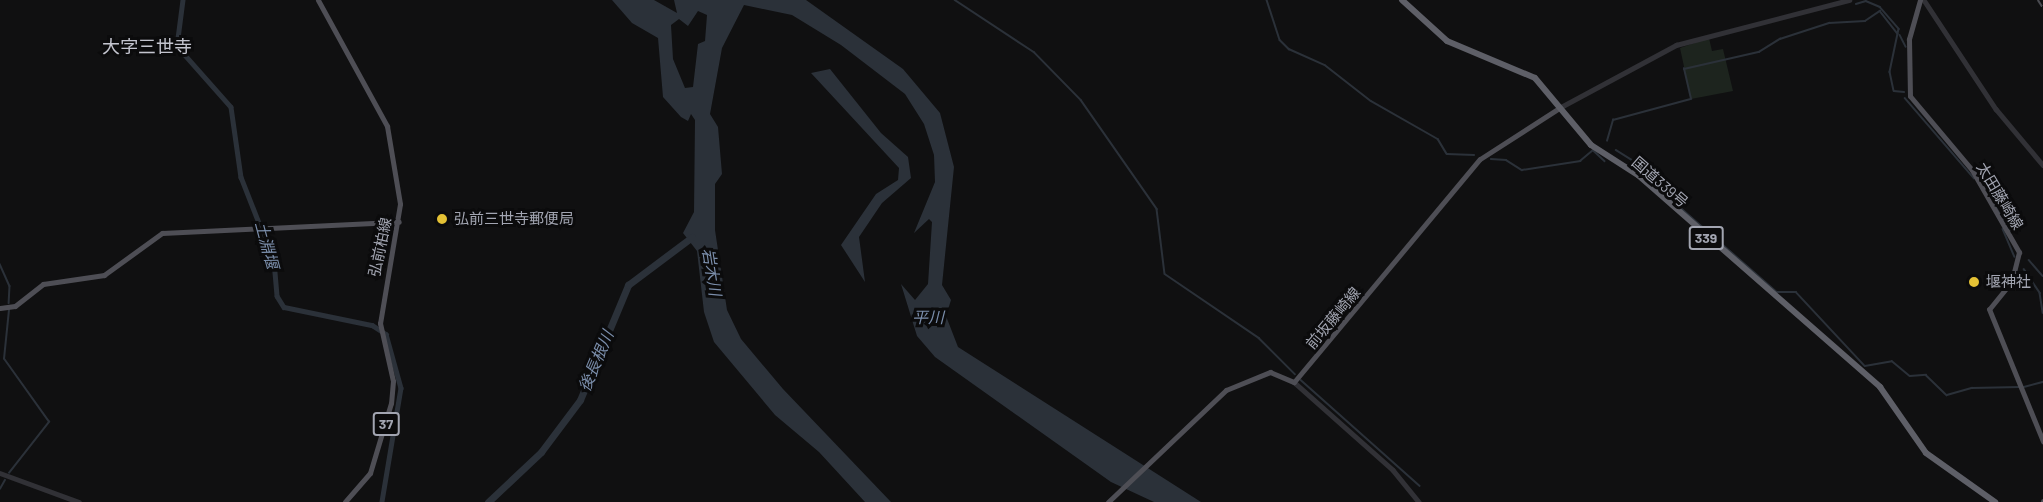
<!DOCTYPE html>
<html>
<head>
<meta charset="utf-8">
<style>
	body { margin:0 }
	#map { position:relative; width:2043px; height:502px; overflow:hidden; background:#101011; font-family:Barlow,"Noto Sans JP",sans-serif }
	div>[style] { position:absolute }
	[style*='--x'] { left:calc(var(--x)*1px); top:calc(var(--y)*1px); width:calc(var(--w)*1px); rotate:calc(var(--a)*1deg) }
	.green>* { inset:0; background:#1d241e }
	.water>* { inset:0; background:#2b3139 }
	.stream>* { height:1.5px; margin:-0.75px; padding:0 0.75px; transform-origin:0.75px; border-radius:0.75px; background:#2b3139 }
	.canal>* { height:4.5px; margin:-2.25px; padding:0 2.25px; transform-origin:2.25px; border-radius:2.25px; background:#2b3139 }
	.river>* { height:7px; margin:-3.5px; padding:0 3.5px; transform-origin:3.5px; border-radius:3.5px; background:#2b3139 }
	.minor>* { height:4.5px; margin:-2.25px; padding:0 2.25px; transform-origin:2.25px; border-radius:2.25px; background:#313136 }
	.major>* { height:5px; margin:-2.5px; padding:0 2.5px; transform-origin:2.5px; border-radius:2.5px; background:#4e4e55 }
	.highway>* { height:6px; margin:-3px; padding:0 3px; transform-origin:3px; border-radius:3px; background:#5e5f67 }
	.rail>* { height:1.5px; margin-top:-0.75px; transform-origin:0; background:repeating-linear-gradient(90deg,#4a4b51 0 8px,transparent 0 14px) }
	.dots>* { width:16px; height:16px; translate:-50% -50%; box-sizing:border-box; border:3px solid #0b0b0c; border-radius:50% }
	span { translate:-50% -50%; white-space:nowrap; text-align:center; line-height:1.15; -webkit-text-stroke:6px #0b0b0c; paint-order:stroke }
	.shield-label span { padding:2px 4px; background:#0b0b0c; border:2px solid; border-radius:4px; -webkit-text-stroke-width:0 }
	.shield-label { font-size:14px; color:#a2a5b1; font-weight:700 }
	.street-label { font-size:15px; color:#a2a5b1 }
	.poi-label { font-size:15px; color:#a2a5b1 }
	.left { translate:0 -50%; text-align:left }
	.water-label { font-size:16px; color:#7b8eab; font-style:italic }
	.quarter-label { font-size:18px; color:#c3c4ce }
</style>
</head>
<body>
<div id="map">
	<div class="green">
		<div style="clip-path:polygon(1709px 38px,1712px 51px,1723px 49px,1733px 91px,1691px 99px,1680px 48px)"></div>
	</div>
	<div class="water">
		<div style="clip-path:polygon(evenodd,612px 0,654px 0,677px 13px,674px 0,806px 0,903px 69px,940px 113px,954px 167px,942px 285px,951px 300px,946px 316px,958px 347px,1201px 502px,1154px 502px,1111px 482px,935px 357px,917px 336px,901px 284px,915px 300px,928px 284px,932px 222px,929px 219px,914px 233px,935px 182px,934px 155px,924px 124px,905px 94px,841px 45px,792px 15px,744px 5px,722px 48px,710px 114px,718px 127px,722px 174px,715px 184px,715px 230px,727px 310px,741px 339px,783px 389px,891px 502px,865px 502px,819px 452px,775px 415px,714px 342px,704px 312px,697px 251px,683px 233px,694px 212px,695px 120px,691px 114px,688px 121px,681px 117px,663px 97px,658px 38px,632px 23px,612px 0,698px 11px,707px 15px,705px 41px,698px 44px,693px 87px,685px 88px,673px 59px,671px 25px,679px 19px,688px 26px,698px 11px)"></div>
		<div style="clip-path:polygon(830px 69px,881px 133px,908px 157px,911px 178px,882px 203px,859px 237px,865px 282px,841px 245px,876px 194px,898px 180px,899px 168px,811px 73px)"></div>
	</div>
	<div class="stream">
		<div style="--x:955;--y:0;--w:95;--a:33.4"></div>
		<div style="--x:1034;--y:52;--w:67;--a:45.6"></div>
		<div style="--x:1081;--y:100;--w:133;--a:55.1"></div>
		<div style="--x:1157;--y:209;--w:65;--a:83"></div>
		<div style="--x:1165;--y:274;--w:114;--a:34.2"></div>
		<div style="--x:1259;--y:338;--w:51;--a:45"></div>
		<div style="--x:1267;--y:0;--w:42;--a:72"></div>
		<div style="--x:1280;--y:40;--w:13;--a:45"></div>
		<div style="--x:1289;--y:49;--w:39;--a:24"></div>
		<div style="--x:1325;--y:65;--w:58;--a:38"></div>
		<div style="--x:1371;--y:101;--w:77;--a:29.6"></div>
		<div style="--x:1438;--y:139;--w:17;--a:59"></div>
		<div style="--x:1447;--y:154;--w:27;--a:2"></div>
		<div style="--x:1856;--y:4;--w:10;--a:-17"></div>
		<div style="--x:1866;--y:1;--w:15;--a:23"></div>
		<div style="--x:1880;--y:7;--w:29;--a:49"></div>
		<div style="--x:1899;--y:29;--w:44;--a:101.8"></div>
		<div style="--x:1890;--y:72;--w:19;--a:78"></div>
		<div style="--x:1894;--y:91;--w:10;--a:6"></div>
		<div style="--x:1900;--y:35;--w:13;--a:63"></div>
		<div style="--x:1905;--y:98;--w:106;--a:49.2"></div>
		<div style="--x:1607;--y:141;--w:22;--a:-74"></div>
		<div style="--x:1613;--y:120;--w:81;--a:-15.1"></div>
		<div style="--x:1691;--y:99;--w:31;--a:-103"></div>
		<div style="--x:1684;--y:69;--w:77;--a:-12.8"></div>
		<div style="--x:1759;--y:52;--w:25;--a:-32"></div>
		<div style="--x:1780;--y:39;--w:52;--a:-18.1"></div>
		<div style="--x:1829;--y:23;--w:36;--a:-3"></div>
		<div style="--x:1865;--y:21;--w:18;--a:-34"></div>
		<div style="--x:1880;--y:11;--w:29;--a:52"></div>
		<div style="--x:1616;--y:150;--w:31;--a:32"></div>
		<div style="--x:1642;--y:166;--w:26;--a:54"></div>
		<div style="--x:1657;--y:187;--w:159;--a:41.2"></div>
		<div style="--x:1777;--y:292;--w:19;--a:0"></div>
		<div style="--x:1796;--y:292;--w:101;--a:47"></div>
		<div style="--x:1865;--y:366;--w:27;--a:-10"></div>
		<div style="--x:1892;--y:361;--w:23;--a:40"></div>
		<div style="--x:1910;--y:376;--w:16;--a:-4"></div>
		<div style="--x:1926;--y:375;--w:29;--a:44"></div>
		<div style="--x:1947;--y:395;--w:26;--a:-16"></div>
		<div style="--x:1972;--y:388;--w:47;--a:-1.2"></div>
		<div style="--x:1491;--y:159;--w:15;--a:4"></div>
		<div style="--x:1506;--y:160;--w:19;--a:32"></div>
		<div style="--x:1522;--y:170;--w:59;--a:-8.8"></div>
		<div style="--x:1580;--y:161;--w:17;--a:-40"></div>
		<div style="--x:1593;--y:150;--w:16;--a:43"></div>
		<div style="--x:1975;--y:171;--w:69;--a:59.7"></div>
		<div style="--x:2003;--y:229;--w:30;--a:67"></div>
		<div style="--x:2029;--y:260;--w:21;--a:49"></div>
		<div style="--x:0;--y:264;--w:24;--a:66"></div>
		<div style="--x:10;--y:286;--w:17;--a:93"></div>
		<div style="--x:2024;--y:269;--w:29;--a:56"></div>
		<div style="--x:2040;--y:293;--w:20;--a:81"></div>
		<div style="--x:1301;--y:380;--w:159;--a:41.7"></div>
		<div style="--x:2024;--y:387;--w:20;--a:-15"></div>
		<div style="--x:9;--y:473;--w:65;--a:-51.9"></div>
		<div style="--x:49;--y:422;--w:77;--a:-125.5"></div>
		<div style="--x:4;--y:359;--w:49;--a:-84.2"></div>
		<div style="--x:0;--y:489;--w:10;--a:-61"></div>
	</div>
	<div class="canal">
		<div style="--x:183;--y:0;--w:46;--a:97.4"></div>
		<div style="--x:177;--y:46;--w:81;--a:48.5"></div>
		<div style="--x:231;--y:107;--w:71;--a:81.9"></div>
		<div style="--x:241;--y:177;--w:90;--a:68.6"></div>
		<div style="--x:274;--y:261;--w:35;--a:85"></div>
		<div style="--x:277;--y:296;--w:13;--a:58"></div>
		<div style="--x:284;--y:307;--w:90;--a:11.6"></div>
		<div style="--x:372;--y:325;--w:17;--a:33"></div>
		<div style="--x:386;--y:334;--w:56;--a:74.5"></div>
		<div style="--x:401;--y:388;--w:116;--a:99.5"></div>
	</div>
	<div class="river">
		<div style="--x:488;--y:502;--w:73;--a:-43.3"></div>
		<div style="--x:541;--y:452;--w:65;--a:-53.1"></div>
		<div style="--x:580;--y:400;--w:125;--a:-67.3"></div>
		<div style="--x:628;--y:285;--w:80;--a:-36.9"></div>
	</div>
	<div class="minor">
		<div style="--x:1924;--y:0;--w:131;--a:56.6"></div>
		<div style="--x:1996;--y:109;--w:73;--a:50"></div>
		<div style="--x:1559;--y:108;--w:133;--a:-28.3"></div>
		<div style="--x:1676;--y:45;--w:179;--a:-14.6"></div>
		<div style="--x:1294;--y:382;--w:132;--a:41.6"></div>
		<div style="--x:1393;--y:470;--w:41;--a:50.9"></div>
		<div style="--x:0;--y:473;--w:84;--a:20.2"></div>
	</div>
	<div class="major">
		<div style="--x:318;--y:0;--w:144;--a:61.3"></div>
		<div style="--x:387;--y:126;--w:79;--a:80.5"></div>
		<div style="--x:400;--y:204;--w:121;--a:99.5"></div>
		<div style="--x:380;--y:323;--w:59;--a:77.4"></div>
		<div style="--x:393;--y:381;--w:22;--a:95"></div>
		<div style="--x:391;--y:403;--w:73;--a:106.7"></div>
		<div style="--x:370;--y:473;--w:38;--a:131"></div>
		<div style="--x:1920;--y:0;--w:41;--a:105.8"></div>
		<div style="--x:1909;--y:39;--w:57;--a:89"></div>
		<div style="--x:1910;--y:96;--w:97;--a:50"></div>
		<div style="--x:1972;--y:170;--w:95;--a:60.2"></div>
		<div style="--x:2019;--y:252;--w:30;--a:104"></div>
		<div style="--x:2012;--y:281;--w:36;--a:129"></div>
		<div style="--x:1989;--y:309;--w:143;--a:67.8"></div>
		<div style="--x:0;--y:308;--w:15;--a:-8"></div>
		<div style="--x:15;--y:306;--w:36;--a:-38"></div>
		<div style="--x:43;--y:284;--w:62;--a:-8.4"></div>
		<div style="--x:104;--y:275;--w:72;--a:-35.9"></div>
		<div style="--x:162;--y:233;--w:237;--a:-2.7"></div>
		<div style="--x:1108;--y:502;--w:163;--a:-43.5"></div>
		<div style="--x:1226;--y:390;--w:48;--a:-22.2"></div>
		<div style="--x:1270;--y:372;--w:26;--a:23"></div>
		<div style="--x:1294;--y:382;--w:290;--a:-50.2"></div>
		<div style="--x:1480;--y:159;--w:94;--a:-32.8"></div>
		<div style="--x:2043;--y:502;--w:1;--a:-90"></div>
	</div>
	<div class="highway">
		<div style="--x:1402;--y:0;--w:61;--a:42.3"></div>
		<div style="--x:1447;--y:41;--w:95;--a:22.8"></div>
		<div style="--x:1535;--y:78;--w:87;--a:50.1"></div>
		<div style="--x:1591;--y:145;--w:56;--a:32.6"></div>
		<div style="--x:1638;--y:175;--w:322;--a:41.2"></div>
		<div style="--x:1880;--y:387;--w:80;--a:55.1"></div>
		<div style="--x:1926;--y:453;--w:85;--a:35.4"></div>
	</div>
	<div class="rail">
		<div style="--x:2038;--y:0;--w:9;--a:58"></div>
	</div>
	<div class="dots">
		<div style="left:442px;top:219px;background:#e4c135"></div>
		<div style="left:1974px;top:282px;background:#e4c135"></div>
	</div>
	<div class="shield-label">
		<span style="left:1706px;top:238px">339</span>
		<span style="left:386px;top:424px">37</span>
	</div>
	<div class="street-label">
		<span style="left:1660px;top:182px;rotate:41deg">国道339号</span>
		<span style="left:2000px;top:196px;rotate:59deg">太田藤崎線</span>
		<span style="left:380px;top:247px;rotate:-78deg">弘前柏線</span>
		<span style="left:1333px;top:318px;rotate:-50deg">前坂藤崎線</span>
	</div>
	<div class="poi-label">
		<span class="left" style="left:454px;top:219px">弘前三世寺郵便局</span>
		<span class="left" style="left:1986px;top:282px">堰神社</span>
	</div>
	<div class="water-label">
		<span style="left:267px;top:245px;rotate:75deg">土淵堰</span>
		<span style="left:712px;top:272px;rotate:81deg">岩木川</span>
		<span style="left:928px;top:317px">平川</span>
		<span style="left:596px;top:361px;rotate:-67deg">後長根川</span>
	</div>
	<div class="quarter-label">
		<span style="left:147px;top:46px">大字三世寺</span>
	</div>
</div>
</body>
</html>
